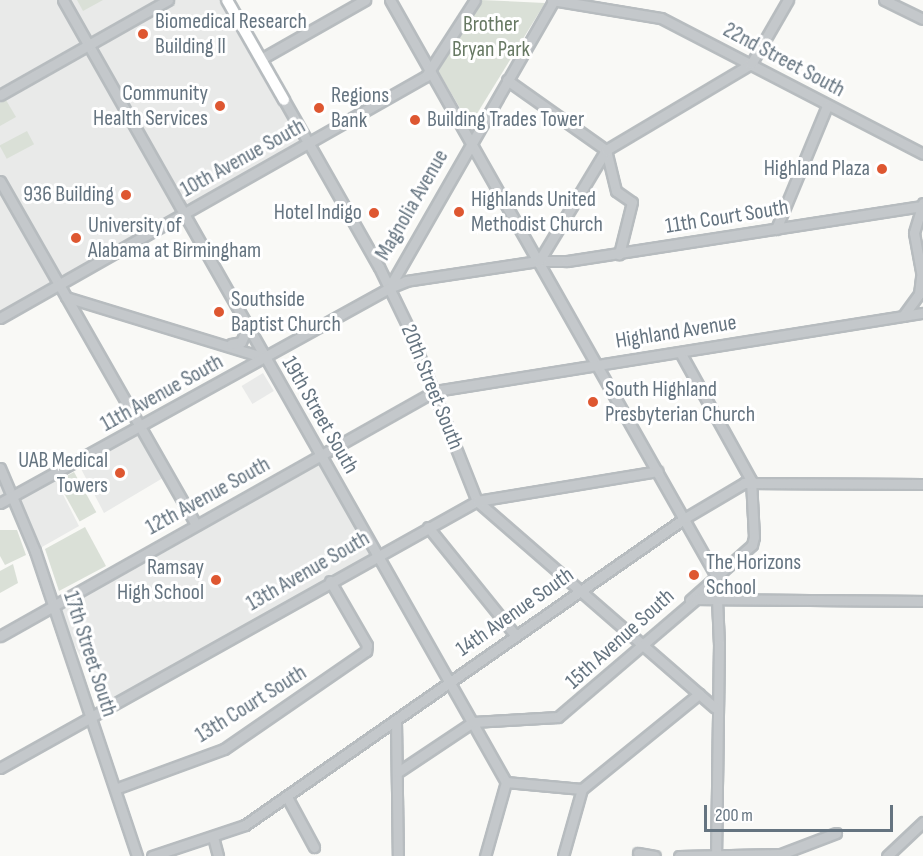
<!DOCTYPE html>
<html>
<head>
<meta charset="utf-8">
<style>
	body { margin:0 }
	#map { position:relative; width:923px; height:856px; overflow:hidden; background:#f9f9f6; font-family:"Sofia Sans Condensed",sans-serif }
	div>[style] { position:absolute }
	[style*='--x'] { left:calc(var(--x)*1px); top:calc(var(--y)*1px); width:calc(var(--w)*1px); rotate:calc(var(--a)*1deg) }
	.built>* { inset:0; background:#e9eae9; transform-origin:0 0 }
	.green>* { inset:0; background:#dae0d7; transform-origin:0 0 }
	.roads { filter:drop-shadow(2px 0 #b7bcbf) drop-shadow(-2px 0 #b7bcbf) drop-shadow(0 2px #b7bcbf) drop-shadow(0 -2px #b7bcbf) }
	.minor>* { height:9px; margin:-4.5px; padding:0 4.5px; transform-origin:4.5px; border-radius:4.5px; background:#c4c8cb }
	.major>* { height:10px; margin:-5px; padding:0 5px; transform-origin:5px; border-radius:5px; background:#fff }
	.dots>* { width:16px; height:16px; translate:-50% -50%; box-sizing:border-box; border:3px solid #fff; border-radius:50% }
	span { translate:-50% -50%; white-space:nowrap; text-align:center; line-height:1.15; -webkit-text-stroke:6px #fff; paint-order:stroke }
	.poi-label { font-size:22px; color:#657480 }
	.left { translate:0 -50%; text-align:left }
	.right { translate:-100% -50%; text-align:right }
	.park-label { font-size:22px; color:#677963 }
	.street-label { font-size:22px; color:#657480 }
	.scale { position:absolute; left:704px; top:805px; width:189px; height:27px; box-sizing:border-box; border:3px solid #657480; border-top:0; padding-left:8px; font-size:18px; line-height:21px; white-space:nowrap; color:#657480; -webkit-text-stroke:4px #fff; paint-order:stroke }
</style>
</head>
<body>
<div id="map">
	<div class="built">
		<div style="clip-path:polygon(0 0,224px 0,307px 147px,305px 152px,0 324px)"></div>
		<div style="left:263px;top:373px;width:21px;height:25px;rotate:59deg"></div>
		<div style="clip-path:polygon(141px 428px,168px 475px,104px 513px,78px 463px,54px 477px,79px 526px,35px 551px,16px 499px,0 507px,0 466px,14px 496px)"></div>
		<div style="left:321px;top:455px;width:114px;height:308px;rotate:61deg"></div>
	</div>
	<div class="green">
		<div style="clip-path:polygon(77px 0,103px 0,83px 11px)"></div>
		<div style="clip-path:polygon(481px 0,545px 3px,470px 125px,438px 71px)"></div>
		<div style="clip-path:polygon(6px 100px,16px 117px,0 126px,0 103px)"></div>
		<div style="left:27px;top:131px;width:15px;height:31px;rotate:62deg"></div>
		<div style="left:74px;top:472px;width:46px;height:19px;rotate:61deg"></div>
		<div style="clip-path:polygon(85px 527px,106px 566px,59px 591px,45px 549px)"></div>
		<div style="clip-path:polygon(0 530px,17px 530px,26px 555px,5px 565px,0 556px)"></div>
		<div style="clip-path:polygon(13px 564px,18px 583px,0 593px,0 571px)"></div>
	</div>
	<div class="roads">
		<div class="minor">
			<div style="--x:63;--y:0;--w:899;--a:60.47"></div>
			<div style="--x:506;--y:782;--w:77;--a:105.8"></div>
			<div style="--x:390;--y:0;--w:662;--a:60.49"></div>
			<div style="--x:716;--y:576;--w:68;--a:87.5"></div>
			<div style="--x:719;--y:644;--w:212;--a:90.8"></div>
			<div style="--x:552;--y:0;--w:110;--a:9.4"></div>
			<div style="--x:661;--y:18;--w:295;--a:27.4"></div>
			<div style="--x:884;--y:0;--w:43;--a:26"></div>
			<div style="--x:261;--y:59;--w:120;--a:-29.6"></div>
			<div style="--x:507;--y:80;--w:121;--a:35.3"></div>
			<div style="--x:0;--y:95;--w:193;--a:-29.5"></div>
			<div style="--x:284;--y:100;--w:192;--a:60.4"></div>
			<div style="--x:379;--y:267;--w:67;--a:64.2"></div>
			<div style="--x:408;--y:327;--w:187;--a:68.4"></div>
			<div style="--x:477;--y:501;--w:315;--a:41"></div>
			<div style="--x:606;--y:150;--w:42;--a:76.3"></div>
			<div style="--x:616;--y:191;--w:19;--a:35"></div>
			<div style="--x:632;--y:202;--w:54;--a:104"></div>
			<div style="--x:0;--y:181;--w:396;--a:60.3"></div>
			<div style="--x:923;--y:203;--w:31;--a:107"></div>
			<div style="--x:914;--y:233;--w:50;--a:79.6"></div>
			<div style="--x:776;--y:229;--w:133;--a:-67.5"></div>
			<div style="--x:539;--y:261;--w:28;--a:0"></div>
			<div style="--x:567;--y:261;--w:358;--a:-8.8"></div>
			<div style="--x:389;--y:288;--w:332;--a:-60.2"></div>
			<div style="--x:66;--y:297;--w:209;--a:17"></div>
			<div style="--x:903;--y:316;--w:27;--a:-54"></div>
			<div style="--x:919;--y:294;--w:17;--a:-83"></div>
			<div style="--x:0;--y:318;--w:490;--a:-29.6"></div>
			<div style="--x:426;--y:76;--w:90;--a:-57.2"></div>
			<div style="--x:231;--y:344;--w:10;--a:-11"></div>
			<div style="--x:241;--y:342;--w:17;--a:-66"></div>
			<div style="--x:680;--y:352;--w:146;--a:61"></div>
			<div style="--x:751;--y:480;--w:57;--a:87"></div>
			<div style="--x:754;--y:537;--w:8;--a:104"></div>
			<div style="--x:752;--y:545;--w:83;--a:138.4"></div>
			<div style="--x:0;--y:468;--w:90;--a:67.1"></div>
			<div style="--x:35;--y:551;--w:322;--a:71.5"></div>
			<div style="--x:0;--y:503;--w:444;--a:-28.9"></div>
			<div style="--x:389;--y:288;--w:18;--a:-22"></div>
			<div style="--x:406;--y:281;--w:134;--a:-8.6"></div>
			<div style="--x:539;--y:261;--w:130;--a:-58.9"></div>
			<div style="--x:606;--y:150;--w:169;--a:-30.7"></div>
			<div style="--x:751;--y:64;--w:74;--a:-60"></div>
			<div style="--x:428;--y:527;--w:140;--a:51.1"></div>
			<div style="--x:0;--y:636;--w:499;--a:-29.4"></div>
			<div style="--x:435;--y:391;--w:494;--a:-9.1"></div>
			<div style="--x:396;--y:721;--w:135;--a:89.2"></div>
			<div style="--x:0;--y:768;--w:547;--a:-29.24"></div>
			<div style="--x:477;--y:501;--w:183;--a:-9.4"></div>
			<div style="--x:398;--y:772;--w:90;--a:-33.7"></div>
			<div style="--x:473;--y:722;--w:85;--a:-3.4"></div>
			<div style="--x:558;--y:717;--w:182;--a:-40.5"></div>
			<div style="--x:696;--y:599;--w:227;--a:0.5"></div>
			<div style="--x:506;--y:782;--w:76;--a:5.3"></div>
			<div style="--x:115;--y:789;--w:116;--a:-20.2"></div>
			<div style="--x:224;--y:749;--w:173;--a:-34.6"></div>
			<div style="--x:366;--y:651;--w:6;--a:-81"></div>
			<div style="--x:367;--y:645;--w:74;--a:-120"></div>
			<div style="--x:287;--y:797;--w:57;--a:61.6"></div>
			<div style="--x:213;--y:837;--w:20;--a:75"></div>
			<div style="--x:638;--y:853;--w:17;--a:10"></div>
			<div style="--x:152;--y:856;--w:98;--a:-18.4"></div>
			<div style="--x:245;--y:825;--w:537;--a:-34.9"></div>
			<div style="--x:685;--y:518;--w:69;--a:-30.7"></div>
			<div style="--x:744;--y:483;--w:179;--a:0.3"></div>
			<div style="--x:563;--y:856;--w:70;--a:-74.2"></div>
			<div style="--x:582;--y:789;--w:151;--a:-39.1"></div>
			<div style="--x:679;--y:856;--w:102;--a:-1.1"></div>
			<div style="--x:781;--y:854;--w:59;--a:-20.9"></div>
			<div style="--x:887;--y:856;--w:50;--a:-43.4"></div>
		</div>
		<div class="major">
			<div style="--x:227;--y:0;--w:115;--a:60.3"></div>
		</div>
	</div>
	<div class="dots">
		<div style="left:143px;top:34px;background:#de5731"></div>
		<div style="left:220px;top:106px;background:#de5731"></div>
		<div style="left:319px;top:108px;background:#de5731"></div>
		<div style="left:415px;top:120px;background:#de5731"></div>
		<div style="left:882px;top:169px;background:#de5731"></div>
		<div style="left:126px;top:195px;background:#de5731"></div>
		<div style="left:459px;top:212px;background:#de5731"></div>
		<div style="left:374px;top:213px;background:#de5731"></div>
		<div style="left:76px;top:238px;background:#de5731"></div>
		<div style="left:219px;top:312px;background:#de5731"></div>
		<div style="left:593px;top:402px;background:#de5731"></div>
		<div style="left:120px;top:473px;background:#de5731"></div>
		<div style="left:694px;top:575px;background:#de5731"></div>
		<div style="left:216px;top:580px;background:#de5731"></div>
	</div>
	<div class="poi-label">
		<span class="left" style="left:155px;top:34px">Biomedical Research<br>Building II</span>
		<span class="right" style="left:208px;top:106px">Community<br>Health Services</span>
		<span class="left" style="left:331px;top:108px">Regions<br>Bank</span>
		<span class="left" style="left:427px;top:120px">Building Trades Tower</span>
		<span class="right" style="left:870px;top:169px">Highland Plaza</span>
		<span class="right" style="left:114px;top:195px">936 Building</span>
		<span class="left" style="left:471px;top:212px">Highlands United<br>Methodist Church</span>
		<span class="right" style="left:362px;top:213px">Hotel Indigo</span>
		<span class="left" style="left:88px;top:238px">University of<br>Alabama at Birmingham</span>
		<span class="left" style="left:231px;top:312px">Southside<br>Baptist Church</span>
		<span class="left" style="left:605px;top:402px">South Highland<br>Presbyterian Church</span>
		<span class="right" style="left:108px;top:473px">UAB Medical<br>Towers</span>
		<span class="left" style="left:706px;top:575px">The Horizons<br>School</span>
		<span class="right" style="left:204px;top:580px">Ramsay<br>High School</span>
	</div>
	<div class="park-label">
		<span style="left:491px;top:37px">Brother<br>Bryan Park</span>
	</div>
	<div class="street-label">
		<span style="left:784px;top:60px;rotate:28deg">22nd Street South</span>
		<span style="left:243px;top:158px;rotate:-29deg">10th Avenue South</span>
		<span style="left:412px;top:205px;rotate:-60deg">Magnolia Avenue</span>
		<span style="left:727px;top:217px;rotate:-9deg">11th Court South</span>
		<span style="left:676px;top:332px;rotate:-9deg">Highland Avenue</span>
		<span style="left:432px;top:387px;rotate:68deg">20th Street South</span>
		<span style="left:162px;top:393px;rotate:-29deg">11th Avenue South</span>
		<span style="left:320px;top:415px;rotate:60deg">19th Street South</span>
		<span style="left:208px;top:496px;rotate:-29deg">12th Avenue South</span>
		<span style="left:308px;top:571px;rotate:-30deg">13th Avenue South</span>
		<span style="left:515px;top:612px;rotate:-35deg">14th Avenue South</span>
		<span style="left:620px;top:639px;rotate:-42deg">15th Avenue South</span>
		<span style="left:90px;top:654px;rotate:72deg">17th Street South</span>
		<span style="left:251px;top:704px;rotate:-32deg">13th Court South</span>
	</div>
	<div class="scale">200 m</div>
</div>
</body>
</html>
